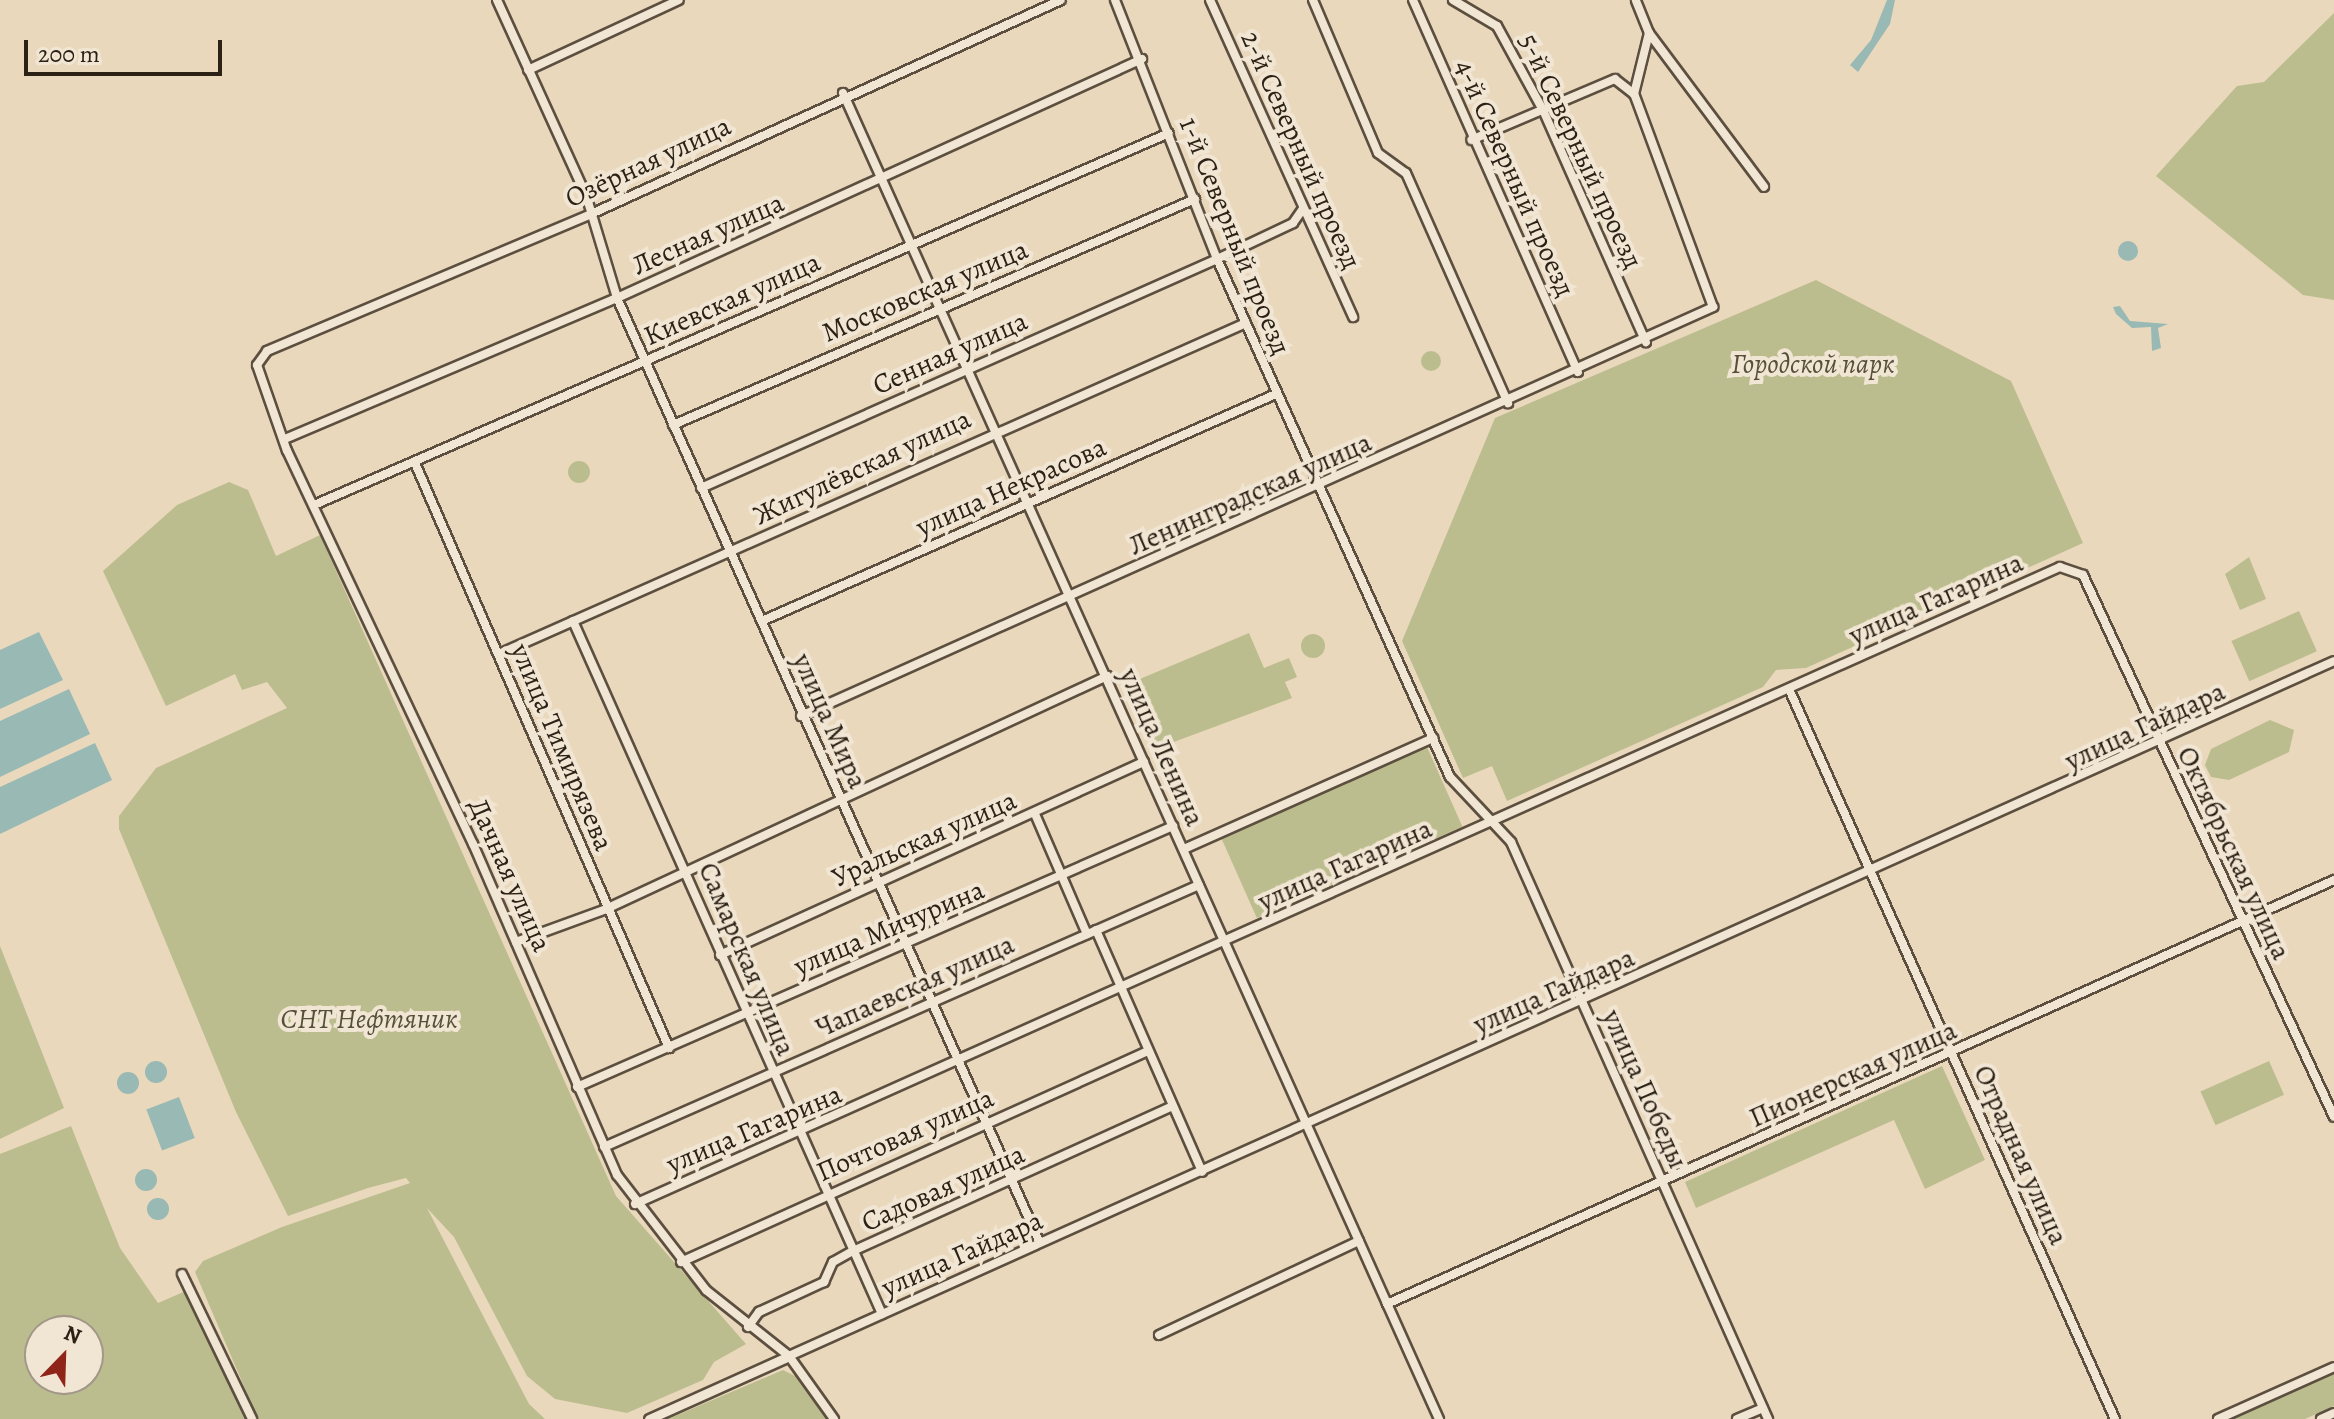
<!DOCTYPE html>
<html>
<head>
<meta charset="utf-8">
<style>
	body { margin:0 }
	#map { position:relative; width:2334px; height:1419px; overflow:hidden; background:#ead8bd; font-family:Alegreya,serif }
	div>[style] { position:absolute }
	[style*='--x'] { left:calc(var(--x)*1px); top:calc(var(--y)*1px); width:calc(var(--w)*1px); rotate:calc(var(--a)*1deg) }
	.green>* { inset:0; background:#bcbd8e; transform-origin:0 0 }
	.round { border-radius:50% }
	.water>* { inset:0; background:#98b9b4; transform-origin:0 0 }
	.roads { filter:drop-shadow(2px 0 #5c4f3f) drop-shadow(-2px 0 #5c4f3f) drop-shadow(0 2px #5c4f3f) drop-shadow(0 -2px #5c4f3f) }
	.minor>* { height:8px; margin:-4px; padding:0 4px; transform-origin:4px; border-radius:4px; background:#f1e6d4 }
	.tertiary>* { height:9px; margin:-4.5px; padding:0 4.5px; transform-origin:4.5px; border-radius:4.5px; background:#f1e6d4 }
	span { translate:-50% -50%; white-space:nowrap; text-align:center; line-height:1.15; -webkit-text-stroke:8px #f1e6d4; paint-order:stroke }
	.street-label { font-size:28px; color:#2c2115 }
	.park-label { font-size:28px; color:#575039; font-style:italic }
	.north { position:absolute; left:24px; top:1315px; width:80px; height:80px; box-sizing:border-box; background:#f1e6d4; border:2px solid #a29788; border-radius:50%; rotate:23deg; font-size:22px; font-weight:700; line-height:32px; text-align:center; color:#2c2115 }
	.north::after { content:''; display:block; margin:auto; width:28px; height:36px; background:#8f2418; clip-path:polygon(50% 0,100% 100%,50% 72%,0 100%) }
	.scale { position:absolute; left:24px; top:40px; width:198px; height:36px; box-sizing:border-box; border:4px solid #2c2115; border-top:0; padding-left:10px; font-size:24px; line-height:28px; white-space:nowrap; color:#2c2115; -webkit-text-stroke:6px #f1e6d4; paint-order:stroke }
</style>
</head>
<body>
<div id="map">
	<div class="green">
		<div style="clip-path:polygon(2334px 13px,2334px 300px,2303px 295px,2156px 176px,2237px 86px,2264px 82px)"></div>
		<div style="clip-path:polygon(1816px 280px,2011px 381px,2083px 543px,1806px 668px,1776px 670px,1763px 687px,1507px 801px,1492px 766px,1463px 778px,1402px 641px,1495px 418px)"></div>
		<div class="round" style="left:1421px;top:351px;width:20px;height:20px"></div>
		<div class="round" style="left:568px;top:461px;width:22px;height:22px"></div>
		<div style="clip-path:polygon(229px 482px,248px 490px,276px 556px,320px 535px,616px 1196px,746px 1344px,714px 1362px,703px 1380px,627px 1413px,555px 1399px,527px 1376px,454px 1237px,427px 1208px,529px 1404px,545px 1419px,258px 1419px,195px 1272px,203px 1261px,282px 1227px,410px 1183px,406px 1178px,368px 1188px,288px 1216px,236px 1112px,119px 829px,119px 816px,156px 768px,287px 708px,267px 682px,242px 690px,235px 674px,166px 706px,103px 571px,177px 505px)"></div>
		<div style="clip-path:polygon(2249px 557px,2266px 599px,2240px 610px,2225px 574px)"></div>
		<div style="left:2299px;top:611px;width:44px;height:74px;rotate:66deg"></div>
		<div style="clip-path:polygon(1249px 633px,1264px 668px,1289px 658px,1297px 677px,1285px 682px,1292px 698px,1155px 749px,1128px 684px)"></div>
		<div class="round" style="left:1301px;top:634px;width:24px;height:24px"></div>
		<div style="clip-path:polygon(2270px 720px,2294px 730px,2289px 752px,2229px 780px,2211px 777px,2205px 765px,2211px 749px)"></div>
		<div style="left:1427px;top:747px;width:87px;height:225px;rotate:66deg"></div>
		<div style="clip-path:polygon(0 946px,64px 1108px,0 1139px)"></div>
		<div style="left:2269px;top:1061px;width:37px;height:75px;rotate:66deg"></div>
		<div style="clip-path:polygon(1942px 1066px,1985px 1160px,1925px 1189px,1894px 1120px,1696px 1208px,1685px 1182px)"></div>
		<div style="clip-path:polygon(evenodd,71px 1126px,120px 1248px,158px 1303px,188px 1290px,246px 1419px,0 1419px,0 1154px,71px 1126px,40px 1331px,88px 1331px,88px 1379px,40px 1379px,40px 1331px)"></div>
		<div style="clip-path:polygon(783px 1370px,805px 1381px,826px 1419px,668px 1419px)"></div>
		<div style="clip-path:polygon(2334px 1373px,2334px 1406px,2305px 1419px,2231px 1419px)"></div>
	</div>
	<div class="water">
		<div style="clip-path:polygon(1887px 0,1895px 0,1890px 24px,1858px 72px,1850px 65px,1871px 40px)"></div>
		<div class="round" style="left:2118px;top:241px;width:20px;height:20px"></div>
		<div style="clip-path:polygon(2120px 306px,2130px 321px,2168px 324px,2158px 328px,2161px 348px,2152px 351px,2151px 327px,2132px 328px,2116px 314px,2113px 307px)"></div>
		<div style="clip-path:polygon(39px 632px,63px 680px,0 709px,0 650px)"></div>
		<div style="clip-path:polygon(69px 689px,90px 734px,0 777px,0 721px)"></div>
		<div style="clip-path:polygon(95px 743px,112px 780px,0 834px,0 787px)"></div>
		<div class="round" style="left:145px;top:1061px;width:22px;height:22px"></div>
		<div class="round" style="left:117px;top:1072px;width:22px;height:22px"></div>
		<div style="left:179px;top:1097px;width:44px;height:35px;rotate:69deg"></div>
		<div class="round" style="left:135px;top:1169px;width:22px;height:22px"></div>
		<div class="round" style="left:147px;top:1198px;width:22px;height:22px"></div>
	</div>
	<div class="roads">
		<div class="minor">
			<div style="--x:497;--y:0;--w:214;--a:65.5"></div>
			<div style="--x:586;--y:195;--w:108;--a:73.2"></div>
			<div style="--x:617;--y:298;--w:1035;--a:65.89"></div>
			<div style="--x:1115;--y:0;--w:278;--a:68.5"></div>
			<div style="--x:1217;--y:259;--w:568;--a:65.78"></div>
			<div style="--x:1450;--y:777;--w:89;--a:46.8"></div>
			<div style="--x:1511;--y:842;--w:632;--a:65.99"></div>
			<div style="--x:1210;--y:0;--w:348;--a:65.7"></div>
			<div style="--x:1313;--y:0;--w:166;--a:67"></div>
			<div style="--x:1378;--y:153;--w:34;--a:36"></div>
			<div style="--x:1406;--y:173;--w:252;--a:66.1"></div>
			<div style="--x:1413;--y:0;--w:407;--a:66.1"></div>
			<div style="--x:1453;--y:0;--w:51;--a:30.6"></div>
			<div style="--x:1497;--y:26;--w:96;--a:61.3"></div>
			<div style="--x:1543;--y:110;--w:254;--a:66.1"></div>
			<div style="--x:1649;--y:33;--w:192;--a:53.2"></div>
			<div style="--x:528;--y:70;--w:166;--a:-24.9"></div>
			<div style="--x:843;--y:93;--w:1454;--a:65.8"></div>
			<div style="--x:1634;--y:94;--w:63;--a:-76.2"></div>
			<div style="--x:1649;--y:33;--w:35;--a:-112"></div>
			<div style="--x:673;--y:425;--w:569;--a:-23.41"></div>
			<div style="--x:287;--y:438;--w:358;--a:-23"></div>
			<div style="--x:617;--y:298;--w:577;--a:-24.48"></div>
			<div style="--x:415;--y:463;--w:638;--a:66.53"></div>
			<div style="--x:701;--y:488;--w:565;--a:-23.93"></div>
			<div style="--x:1217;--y:259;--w:84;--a:-25.3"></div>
			<div style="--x:1293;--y:223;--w:16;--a:-55"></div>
			<div style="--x:314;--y:505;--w:932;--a:-23.51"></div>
			<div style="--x:764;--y:620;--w:560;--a:-23.82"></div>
			<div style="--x:573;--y:621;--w:759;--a:65.97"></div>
			<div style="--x:499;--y:654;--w:817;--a:-23.9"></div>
			<div style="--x:1789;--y:689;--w:799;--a:65.94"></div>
			<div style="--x:801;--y:716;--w:1000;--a:-24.15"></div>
			<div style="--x:1713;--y:307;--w:227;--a:-110.3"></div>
			<div style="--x:1634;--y:94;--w:24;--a:-142"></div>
			<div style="--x:1615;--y:79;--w:156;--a:157"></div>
			<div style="--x:1035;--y:814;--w:131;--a:66.6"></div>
			<div style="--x:1184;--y:849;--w:273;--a:-24"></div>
			<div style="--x:1096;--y:930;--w:264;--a:66.3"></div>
			<div style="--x:516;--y:942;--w:96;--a:-20.1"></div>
			<div style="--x:606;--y:909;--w:553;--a:-24.94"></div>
			<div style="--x:720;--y:955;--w:466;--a:-24.5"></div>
			<div style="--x:577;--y:1087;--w:651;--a:-23.65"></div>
			<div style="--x:604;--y:1147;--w:650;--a:-23.77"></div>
			<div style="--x:635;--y:1204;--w:1561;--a:-24.09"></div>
			<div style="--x:2060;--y:567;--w:24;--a:19"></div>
			<div style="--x:2083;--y:575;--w:597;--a:65.15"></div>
			<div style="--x:681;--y:1262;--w:512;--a:-24.31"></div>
			<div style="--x:182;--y:1274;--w:161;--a:64.2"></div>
			<div style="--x:1387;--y:1304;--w:1038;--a:-24.12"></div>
			<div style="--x:748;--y:1327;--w:19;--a:-54"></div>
			<div style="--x:759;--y:1312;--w:72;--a:-24.8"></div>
			<div style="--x:824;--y:1282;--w:22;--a:-66"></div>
			<div style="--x:833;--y:1262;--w:23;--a:-29"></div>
			<div style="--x:853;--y:1251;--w:351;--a:-24.4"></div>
			<div style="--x:1159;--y:1335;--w:221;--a:-25.2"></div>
			<div style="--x:789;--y:1356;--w:1694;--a:-24.22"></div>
			<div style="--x:834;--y:1419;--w:77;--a:-125.5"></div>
			<div style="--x:789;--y:1356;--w:106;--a:-141.5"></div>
			<div style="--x:706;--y:1290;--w:145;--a:-127.7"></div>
			<div style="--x:617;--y:1175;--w:361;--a:-113.5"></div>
			<div style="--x:473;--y:844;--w:435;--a:-115.3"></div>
			<div style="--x:287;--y:451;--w:91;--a:-109.2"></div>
			<div style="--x:257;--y:365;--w:17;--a:-54"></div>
			<div style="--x:267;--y:351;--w:352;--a:-22.9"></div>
			<div style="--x:591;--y:214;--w:516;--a:-24.48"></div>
			<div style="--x:1737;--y:1419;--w:28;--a:-23"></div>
			<div style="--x:2218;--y:1419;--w:127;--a:-24.1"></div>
			<div style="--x:2321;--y:1419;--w:14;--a:-25"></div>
		</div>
		<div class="tertiary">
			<div style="--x:649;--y:1419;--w:154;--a:-24.2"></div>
		</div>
	</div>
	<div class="street-label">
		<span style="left:1301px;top:150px;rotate:66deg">2-й Северный проезд</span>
		<span style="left:1581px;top:151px;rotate:65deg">5-й Северный проезд</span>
		<span style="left:648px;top:162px;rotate:-25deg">Озёрная улица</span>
		<span style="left:1515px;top:178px;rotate:66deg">4-й Северный проезд</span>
		<span style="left:708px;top:234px;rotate:-24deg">Лесная улица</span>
		<span style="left:1235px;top:236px;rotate:68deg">1-й Северный проезд</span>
		<span style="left:925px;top:291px;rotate:-23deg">Московская улица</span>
		<span style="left:732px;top:299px;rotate:-24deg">Киевская улица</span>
		<span style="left:950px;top:353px;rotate:-24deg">Сенная улица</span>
		<span style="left:862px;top:467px;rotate:-25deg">Жигулёвская улица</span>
		<span style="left:1011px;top:487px;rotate:-24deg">улица Некрасова</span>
		<span style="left:1250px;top:494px;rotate:-24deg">Ленинградская улица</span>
		<span style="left:1936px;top:599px;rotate:-24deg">улица Гагарина</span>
		<span style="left:830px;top:721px;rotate:66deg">улица Мира</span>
		<span style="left:2145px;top:726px;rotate:-25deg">улица Гайдара</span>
		<span style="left:562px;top:747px;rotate:67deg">улица Тимирязева</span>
		<span style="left:1162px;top:747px;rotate:66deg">улица Ленина</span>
		<span style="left:924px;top:839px;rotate:-24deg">Уральская улица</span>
		<span style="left:2234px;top:853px;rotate:65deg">Октябрьская улица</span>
		<span style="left:1345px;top:865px;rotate:-24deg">улица Гагарина</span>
		<span style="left:510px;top:875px;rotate:66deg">Дачная улица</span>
		<span style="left:889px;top:928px;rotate:-23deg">улица Мичурина</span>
		<span style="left:747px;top:959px;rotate:67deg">Самарская улица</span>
		<span style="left:915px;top:986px;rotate:-24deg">Чапаевская улица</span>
		<span style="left:1554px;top:991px;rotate:-24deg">улица Гайдара</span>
		<span style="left:1853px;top:1074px;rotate:-24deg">Пионерская улица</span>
		<span style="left:1645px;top:1089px;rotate:66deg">улица Победы</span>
		<span style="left:754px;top:1129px;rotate:-23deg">улица Гагарина</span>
		<span style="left:905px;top:1135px;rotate:-24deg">Почтовая улица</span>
		<span style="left:2021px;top:1155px;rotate:66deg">Отрадная улица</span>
		<span style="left:943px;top:1188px;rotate:-24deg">Садовая улица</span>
		<span style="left:962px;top:1254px;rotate:-24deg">улица Гайдара</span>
	</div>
	<div class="park-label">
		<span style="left:1813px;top:364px">Городской парк</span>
		<span style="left:369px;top:1019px">СНТ Нефтяник</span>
	</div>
	<div class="north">N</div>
	<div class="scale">200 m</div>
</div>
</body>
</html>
